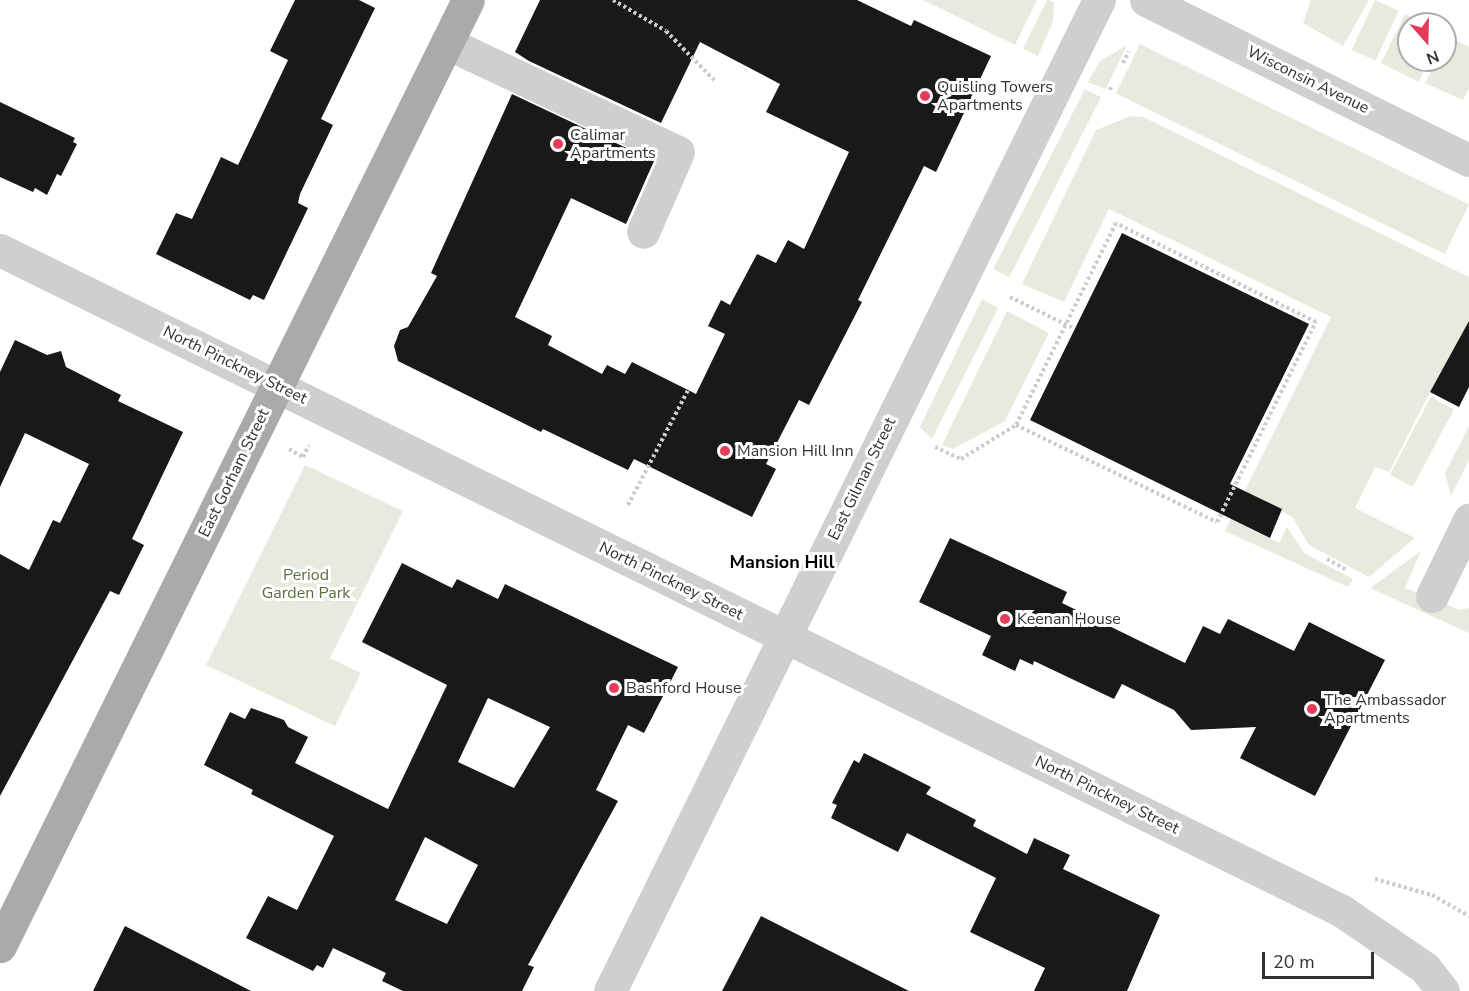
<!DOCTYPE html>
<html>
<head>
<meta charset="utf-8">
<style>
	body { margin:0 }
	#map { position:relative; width:1469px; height:991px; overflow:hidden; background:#fff; font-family:"Nunito Sans",sans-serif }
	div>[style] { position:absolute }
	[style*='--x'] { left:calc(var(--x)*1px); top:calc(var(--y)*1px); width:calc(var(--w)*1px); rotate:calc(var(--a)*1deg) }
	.green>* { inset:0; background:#e7ebde; transform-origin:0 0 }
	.building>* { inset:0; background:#191919 }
	.path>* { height:4px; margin-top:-2px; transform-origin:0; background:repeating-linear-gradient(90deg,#ccc 0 3px,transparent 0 6px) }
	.minor>* { height:33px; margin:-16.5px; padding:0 16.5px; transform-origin:16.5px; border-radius:16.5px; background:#cfcfcf }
	.major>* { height:33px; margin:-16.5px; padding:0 16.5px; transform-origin:16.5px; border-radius:16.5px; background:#aaa }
	.dots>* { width:16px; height:16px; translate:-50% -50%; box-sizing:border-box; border:3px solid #fff; border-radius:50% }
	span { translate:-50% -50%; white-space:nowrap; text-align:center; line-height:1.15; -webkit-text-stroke:6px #fff; paint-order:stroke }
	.street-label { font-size:16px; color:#323232 }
	.poi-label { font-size:16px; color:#323232 }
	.left { translate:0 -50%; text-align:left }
	.park-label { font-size:16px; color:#5a6e3f }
	.neighbourhood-label { font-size:18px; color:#000; font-weight:700 }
	.north { position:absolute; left:1397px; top:12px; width:60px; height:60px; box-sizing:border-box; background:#fff; border:2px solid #adadad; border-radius:50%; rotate:160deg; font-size:16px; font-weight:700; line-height:24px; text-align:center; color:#323232 }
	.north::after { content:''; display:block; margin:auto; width:21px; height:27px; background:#e33b59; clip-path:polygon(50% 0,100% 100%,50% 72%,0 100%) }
	.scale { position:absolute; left:1262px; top:952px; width:112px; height:27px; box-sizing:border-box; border:3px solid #323232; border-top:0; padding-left:8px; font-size:18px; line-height:21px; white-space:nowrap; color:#323232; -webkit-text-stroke:4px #fff; paint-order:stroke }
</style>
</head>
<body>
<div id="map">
	<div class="green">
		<div style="clip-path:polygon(923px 0,1037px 0,1015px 45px)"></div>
		<div style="clip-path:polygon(1047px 0,1054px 2px,1053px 21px,1038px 56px,1023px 49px)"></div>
		<div style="clip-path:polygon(1311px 0,1369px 0,1343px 46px,1303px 23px)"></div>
		<div style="left:1375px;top:0;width:26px;height:55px;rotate:25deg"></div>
		<div style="clip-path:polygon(1405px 14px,1426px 24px,1409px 24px,1409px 60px,1429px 60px,1419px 82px,1381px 63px)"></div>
		<div style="clip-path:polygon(1449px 37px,1469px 47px,1469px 88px,1463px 100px,1425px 83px,1437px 60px,1445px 60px)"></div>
		<div style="left:1140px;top:44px;width:366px;height:55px;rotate:26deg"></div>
		<div style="clip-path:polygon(1127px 45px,1106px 89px,1088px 82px,1100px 61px)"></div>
		<div style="left:1085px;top:89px;width:18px;height:202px;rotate:27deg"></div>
		<div style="clip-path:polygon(1131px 116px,1143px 117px,1469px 277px,1469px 359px,1430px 392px,1389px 472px,1375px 467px,1355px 508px,1415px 538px,1369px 577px,1309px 545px,1292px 517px,1262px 500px,1248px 528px,1279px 543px,1287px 527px,1304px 553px,1353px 579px,1348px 587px,1225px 531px,1331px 317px,1109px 209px,1064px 302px,1022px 284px,1096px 130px)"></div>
		<div style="clip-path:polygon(982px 299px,998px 308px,932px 439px,920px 427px)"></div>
		<div style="clip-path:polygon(1007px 311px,1049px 333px,1005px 421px,953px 449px,942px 445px)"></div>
		<div style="left:1431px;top:397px;width:26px;height:88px;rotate:28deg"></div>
		<div style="clip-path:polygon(1469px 426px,1469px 460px,1451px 496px,1445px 473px)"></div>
		<div style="clip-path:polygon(305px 465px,403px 511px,330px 658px,361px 673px,335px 726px,206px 665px)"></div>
		<div style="clip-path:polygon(1421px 551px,1405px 588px,1460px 610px,1469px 608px,1469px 633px,1370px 588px)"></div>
	</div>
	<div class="building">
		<div style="clip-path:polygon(295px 0,359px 0,375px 8px,321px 119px,333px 125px,300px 194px,298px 203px,308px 208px,264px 300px,253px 295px,250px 300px,156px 254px,176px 213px,192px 219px,221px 157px,238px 165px,288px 60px,270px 51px)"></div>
		<div style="clip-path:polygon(540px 0,857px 0,911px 26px,914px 20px,991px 56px,936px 172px,924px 166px,858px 300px,862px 302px,809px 405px,799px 400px,766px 464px,776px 469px,752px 517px,634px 459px,628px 470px,543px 429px,541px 432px,398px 361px,394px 346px,400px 330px,408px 327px,437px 276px,431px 273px,512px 94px,654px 161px,626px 224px,571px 198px,515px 317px,552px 336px,548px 345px,602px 374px,607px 365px,625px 374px,632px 362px,696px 394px,725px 334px,708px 326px,721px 300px,730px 305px,757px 254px,776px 263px,788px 240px,804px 249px,849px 152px,766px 112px,780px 84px,700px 42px,661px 123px,529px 61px,515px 52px)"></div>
		<div style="clip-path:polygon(0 102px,75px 138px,73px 142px,77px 144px,61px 176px,57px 174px,47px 195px,35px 188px,33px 192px,0 177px)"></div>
		<div style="clip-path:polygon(1122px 233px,1309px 324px,1230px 484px,1282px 509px,1270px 538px,1030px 420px)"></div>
		<div style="clip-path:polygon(1469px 321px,1469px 387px,1459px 407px,1430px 392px)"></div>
		<div style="clip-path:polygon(15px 340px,47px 355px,61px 351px,66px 367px,121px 395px,118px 401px,183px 432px,132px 539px,144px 545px,119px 595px,110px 591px,0 796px,0 554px,29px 570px,53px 520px,60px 523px,89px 464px,25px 433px,0 487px,0 372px)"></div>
		<div style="clip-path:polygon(950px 538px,1067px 592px,1062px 603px,1185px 663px,1203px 626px,1220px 634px,1228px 619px,1294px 651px,1309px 622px,1385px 660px,1315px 796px,1240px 758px,1256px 727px,1191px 730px,1174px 710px,1122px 684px,1114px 699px,1034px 661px,1033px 665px,1020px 659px,1015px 671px,982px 655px,991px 636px,919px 602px)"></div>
		<div style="clip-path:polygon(evenodd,402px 563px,452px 588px,457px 579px,498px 599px,505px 584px,678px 667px,644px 733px,628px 725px,596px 790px,618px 801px,528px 965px,534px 967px,522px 991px,403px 991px,382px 981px,386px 973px,333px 948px,323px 968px,317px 965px,313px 971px,246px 938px,268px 896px,297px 910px,334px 836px,251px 794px,253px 790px,204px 765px,230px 712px,245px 719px,251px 708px,284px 720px,288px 727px,308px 737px,295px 763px,388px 809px,447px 685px,362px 642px,402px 563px,488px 698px,550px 727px,514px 788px,458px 762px,488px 698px,402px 563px,425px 837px,478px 865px,447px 924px,395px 900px,425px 837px)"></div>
		<div style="clip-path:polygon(864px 753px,931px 787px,926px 794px,976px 820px,973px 826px,1027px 854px,1034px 838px,1070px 855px,1063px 869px,1160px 915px,1127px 991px,1034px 991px,1045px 968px,970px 932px,996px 878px,907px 833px,898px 852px,831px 818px,837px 805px,832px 803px,854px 760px,859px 763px)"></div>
		<div style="clip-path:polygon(761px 916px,909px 991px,722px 991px)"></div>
		<div style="clip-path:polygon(125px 926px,251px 991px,93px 991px)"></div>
	</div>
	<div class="path">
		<div style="--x:613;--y:0;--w:61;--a:30.3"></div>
		<div style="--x:666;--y:31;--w:70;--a:45.6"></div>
		<div style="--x:1123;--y:63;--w:13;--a:-63"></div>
		<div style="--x:1110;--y:90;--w:3;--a:-72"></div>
		<div style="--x:1010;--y:297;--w:72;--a:26.2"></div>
		<div style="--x:935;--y:447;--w:29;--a:25"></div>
		<div style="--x:961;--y:459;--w:65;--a:-31.7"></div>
		<div style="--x:1016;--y:425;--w:223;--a:25.8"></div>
		<div style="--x:1217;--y:522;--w:223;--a:-63.7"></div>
		<div style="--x:1316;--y:322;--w:223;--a:-153.7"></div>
		<div style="--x:1116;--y:223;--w:225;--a:116.3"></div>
		<div style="--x:289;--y:449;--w:16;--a:30"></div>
		<div style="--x:303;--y:457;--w:13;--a:-63"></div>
		<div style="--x:628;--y:505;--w:130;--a:-62.4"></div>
		<div style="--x:1327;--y:559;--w:23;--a:29"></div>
		<div style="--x:1375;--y:879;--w:59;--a:15.7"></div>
		<div style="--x:1432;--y:895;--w:43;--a:29.6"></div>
	</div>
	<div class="minor">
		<div style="--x:1146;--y:0;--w:360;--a:26.4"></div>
		<div style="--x:447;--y:43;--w:255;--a:25.3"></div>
		<div style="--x:678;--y:152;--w:87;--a:113.6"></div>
		<div style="--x:0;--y:250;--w:1496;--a:26.22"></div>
		<div style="--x:1342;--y:911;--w:101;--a:34.5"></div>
		<div style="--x:1425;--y:968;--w:29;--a:52"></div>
		<div style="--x:1432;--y:596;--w:85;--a:-64"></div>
		<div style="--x:610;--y:991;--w:1105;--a:-63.74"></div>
	</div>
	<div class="major">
		<div style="--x:0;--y:946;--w:1055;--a:-63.68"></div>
	</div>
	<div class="dots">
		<div style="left:925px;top:96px;background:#e33b59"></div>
		<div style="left:558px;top:144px;background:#e33b59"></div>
		<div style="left:725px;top:451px;background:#e33b59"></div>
		<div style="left:1005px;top:619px;background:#e33b59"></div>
		<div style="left:614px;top:688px;background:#e33b59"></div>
		<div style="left:1312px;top:709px;background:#e33b59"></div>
	</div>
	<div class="street-label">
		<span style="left:1308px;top:80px;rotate:26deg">Wisconsin Avenue</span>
		<span style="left:235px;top:365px;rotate:26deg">North Pinckney Street</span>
		<span style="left:234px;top:473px;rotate:-64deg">East Gorham Street</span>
		<span style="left:862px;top:479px;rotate:-64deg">East Gilman Street</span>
		<span style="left:671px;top:581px;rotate:26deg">North Pinckney Street</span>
		<span style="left:1107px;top:795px;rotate:26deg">North Pinckney Street</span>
	</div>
	<div class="poi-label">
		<span class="left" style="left:937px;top:96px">Quisling Towers<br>Apartments</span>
		<span class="left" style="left:570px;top:144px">Calimar<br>Apartments</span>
		<span class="left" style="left:737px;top:451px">Mansion Hill Inn</span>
		<span class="left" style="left:1017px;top:619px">Keenan House</span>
		<span class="left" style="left:626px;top:688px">Bashford House</span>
		<span class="left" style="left:1324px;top:709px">The Ambassador<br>Apartments</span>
	</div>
	<div class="park-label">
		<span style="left:306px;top:584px">Period<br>Garden Park</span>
	</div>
	<div class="neighbourhood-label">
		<span style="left:782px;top:562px">Mansion Hill</span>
	</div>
	<div class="north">N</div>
	<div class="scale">20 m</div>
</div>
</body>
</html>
